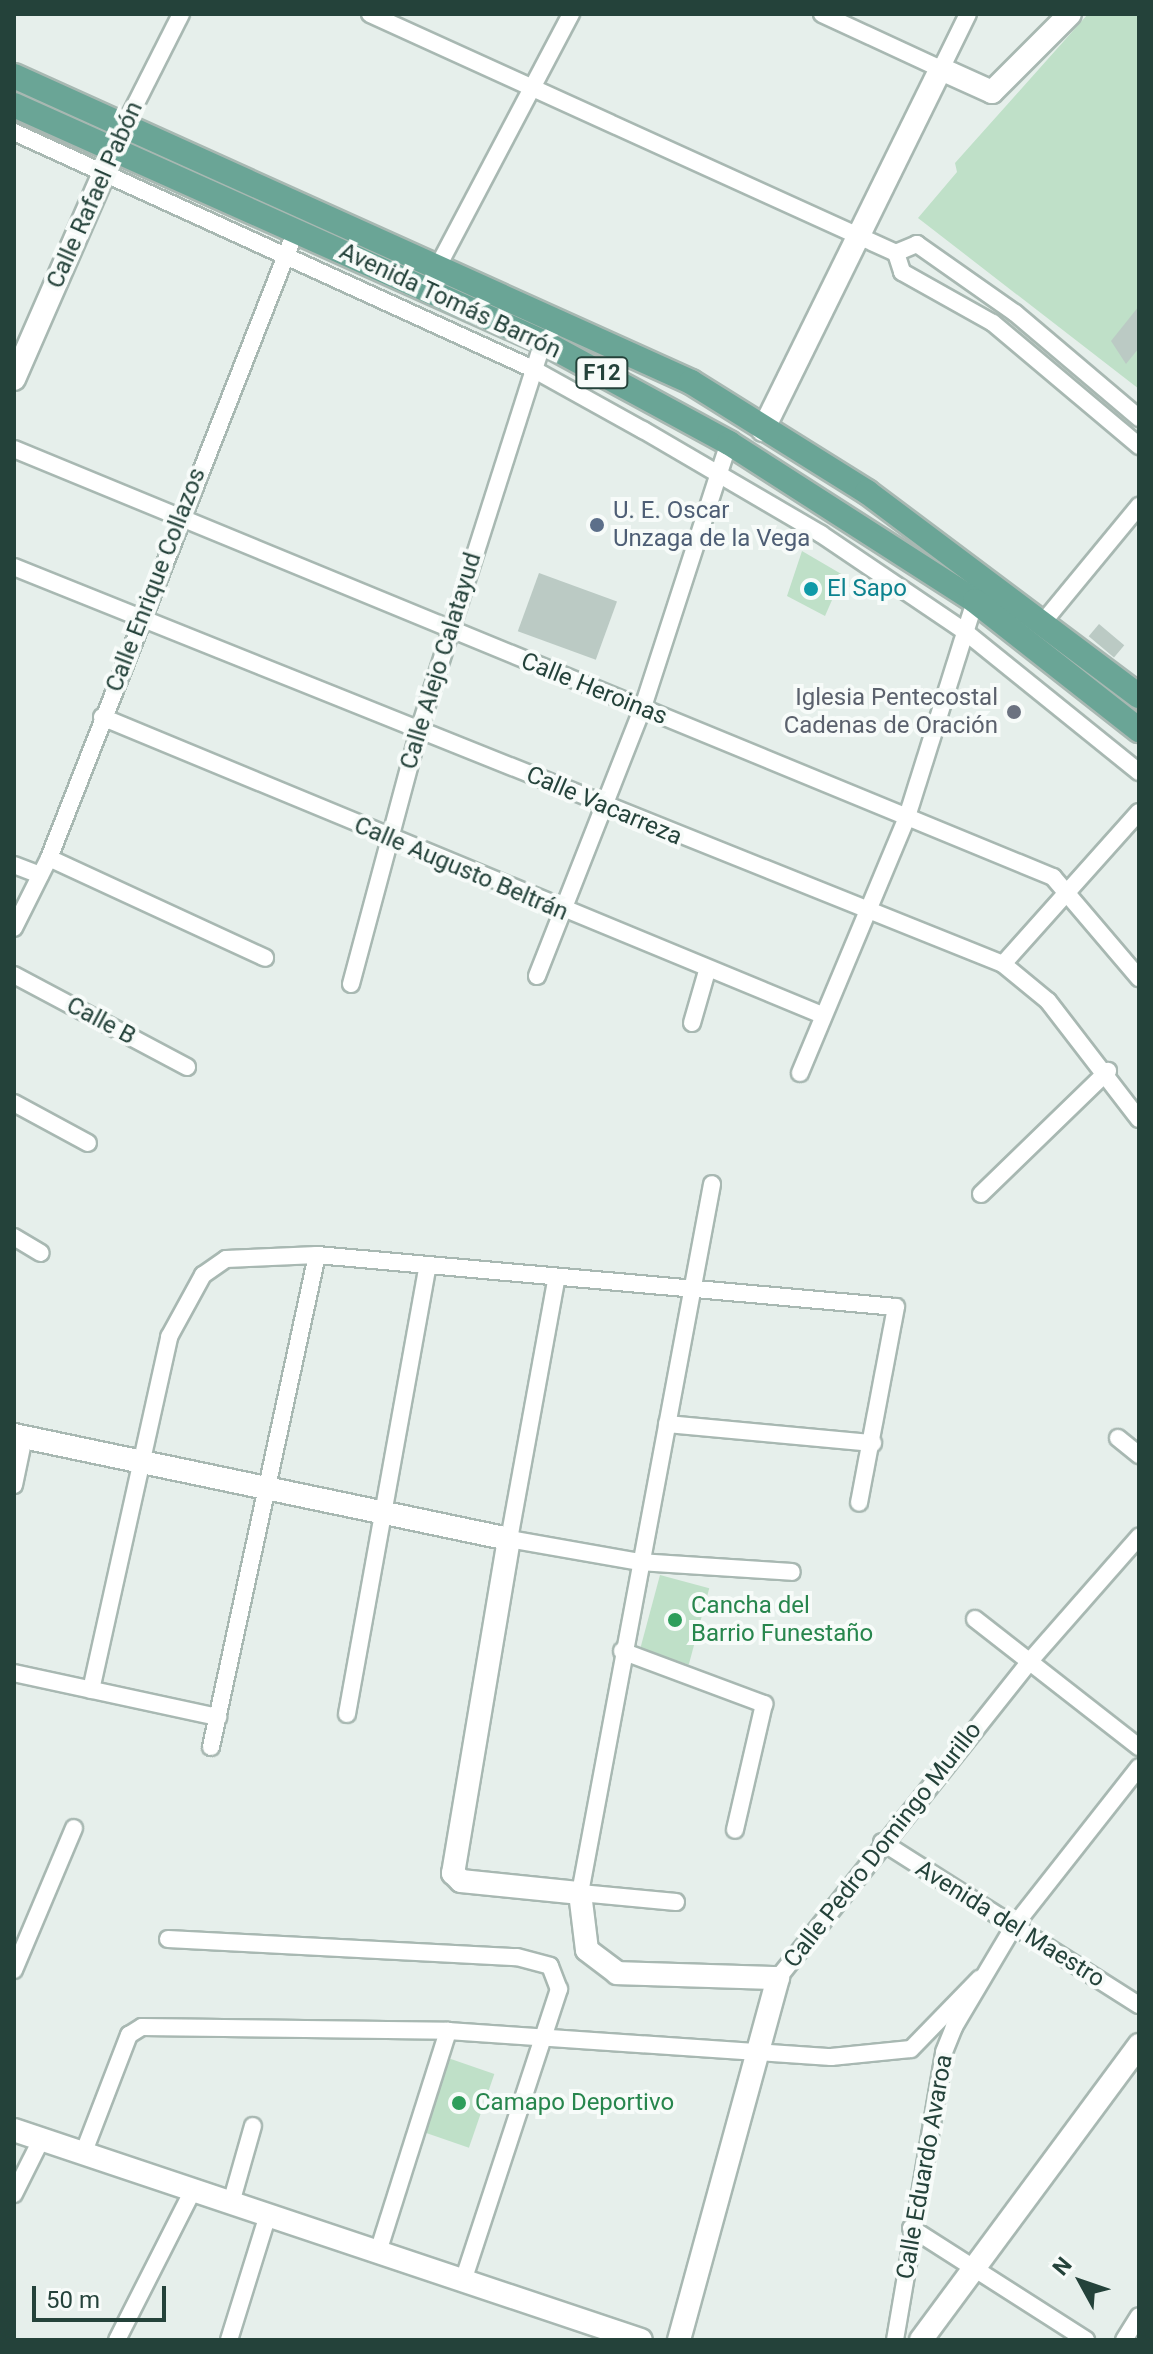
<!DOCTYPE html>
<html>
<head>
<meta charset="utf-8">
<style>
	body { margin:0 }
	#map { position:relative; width:1153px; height:2354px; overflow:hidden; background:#e6efeb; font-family:Roboto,sans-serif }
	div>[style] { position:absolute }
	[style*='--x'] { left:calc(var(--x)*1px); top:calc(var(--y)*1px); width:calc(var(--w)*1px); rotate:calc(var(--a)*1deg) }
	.green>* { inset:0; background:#bfe0c8; transform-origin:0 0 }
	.building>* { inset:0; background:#bbcac4; transform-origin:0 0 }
	.roads { filter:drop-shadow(2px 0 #a8b8b2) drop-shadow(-2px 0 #a8b8b2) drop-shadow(0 2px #a8b8b2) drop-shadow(0 -2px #a8b8b2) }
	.street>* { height:16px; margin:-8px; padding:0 8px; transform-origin:8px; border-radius:8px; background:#fff }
	.secondary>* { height:22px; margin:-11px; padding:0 11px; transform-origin:11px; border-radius:11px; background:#fff }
	.primary>* { height:24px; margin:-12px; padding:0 12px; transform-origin:12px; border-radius:12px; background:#6aa596 }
	.dots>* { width:22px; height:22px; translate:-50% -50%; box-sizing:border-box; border:4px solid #f7fbf9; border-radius:50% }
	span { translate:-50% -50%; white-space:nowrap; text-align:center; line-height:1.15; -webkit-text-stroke:8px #f7fbf9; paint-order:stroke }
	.shield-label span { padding:2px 6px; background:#f7fbf9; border:2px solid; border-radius:6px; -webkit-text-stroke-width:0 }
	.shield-label { font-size:22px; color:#24423a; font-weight:700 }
	.street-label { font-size:24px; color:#24423a }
	.service-label { font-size:24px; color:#4e5e75 }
	.left { translate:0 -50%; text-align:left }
	.culture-label { font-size:24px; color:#0d838f }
	.worship-label { font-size:24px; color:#5b616d }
	.right { translate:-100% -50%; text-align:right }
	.leisure-label { font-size:24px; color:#27864d }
	.frame { position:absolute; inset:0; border:16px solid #24423a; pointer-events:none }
	.north { position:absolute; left:1041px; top:2242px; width:80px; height:80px; -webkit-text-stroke:6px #f7fbf9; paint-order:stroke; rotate:310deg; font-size:22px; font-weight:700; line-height:32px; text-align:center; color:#24423a }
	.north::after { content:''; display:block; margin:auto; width:28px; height:36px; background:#24423a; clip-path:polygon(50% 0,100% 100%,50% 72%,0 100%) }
	.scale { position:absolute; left:32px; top:2286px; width:134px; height:36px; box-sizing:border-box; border:4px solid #24423a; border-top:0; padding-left:10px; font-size:24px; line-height:28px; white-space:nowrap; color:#24423a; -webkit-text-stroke:6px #f7fbf9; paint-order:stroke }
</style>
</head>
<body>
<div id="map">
	<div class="green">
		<div style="clip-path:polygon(1088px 14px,1139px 14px,1139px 389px,918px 218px,957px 172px,955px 163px)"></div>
		<div style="clip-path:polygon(802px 551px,843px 575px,825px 616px,787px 596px)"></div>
		<div style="left:660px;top:1575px;width:51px;height:79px;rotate:15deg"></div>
		<div style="left:448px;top:2058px;width:49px;height:78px;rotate:19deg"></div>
	</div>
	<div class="building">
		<div style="clip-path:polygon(1139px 306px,1139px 348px,1126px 364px,1111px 341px)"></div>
		<div style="left:539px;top:573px;width:83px;height:62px;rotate:20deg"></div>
		<div style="left:1099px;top:624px;width:33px;height:16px;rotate:40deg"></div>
	</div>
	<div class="roads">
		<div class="street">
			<div style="--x:370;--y:14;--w:578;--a:24.44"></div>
			<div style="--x:822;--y:14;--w:131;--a:24.8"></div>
			<div style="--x:941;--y:69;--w:61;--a:-63.9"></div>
			<div style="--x:125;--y:125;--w:124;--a:-63.2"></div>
			<div style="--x:14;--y:132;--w:568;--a:24.54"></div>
			<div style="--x:531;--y:368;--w:128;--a:29"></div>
			<div style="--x:643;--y:430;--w:206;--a:30.3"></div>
			<div style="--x:821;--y:534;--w:171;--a:34.1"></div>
			<div style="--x:963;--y:630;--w:226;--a:38.9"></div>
			<div style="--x:435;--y:272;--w:292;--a:-62.2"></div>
			<div style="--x:1139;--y:418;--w:162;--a:-139.7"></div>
			<div style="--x:1015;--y:313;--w:120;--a:-144.9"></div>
			<div style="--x:917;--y:244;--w:23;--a:157"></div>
			<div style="--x:896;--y:253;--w:20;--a:72"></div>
			<div style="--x:902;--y:272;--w:104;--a:29.3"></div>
			<div style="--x:993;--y:323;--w:191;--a:40.1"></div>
			<div style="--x:14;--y:449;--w:1124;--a:22.39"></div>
			<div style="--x:1053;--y:877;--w:133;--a:49.6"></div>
			<div style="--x:14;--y:567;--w:1066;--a:21.87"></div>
			<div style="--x:1003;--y:964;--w:58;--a:39.4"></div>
			<div style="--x:1048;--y:1001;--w:149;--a:52.4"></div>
			<div style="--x:1045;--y:620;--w:148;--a:-50.5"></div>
			<div style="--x:102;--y:717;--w:779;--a:22.48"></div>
			<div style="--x:49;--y:858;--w:238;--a:24.8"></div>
			<div style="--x:14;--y:865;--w:28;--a:21"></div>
			<div style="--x:14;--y:928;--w:78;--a:-63.4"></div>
			<div style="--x:49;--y:858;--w:675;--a:-68.53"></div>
			<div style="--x:1003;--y:964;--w:204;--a:-48.2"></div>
			<div style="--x:14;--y:975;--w:196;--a:28"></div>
			<div style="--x:537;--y:976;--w:286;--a:-68.5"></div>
			<div style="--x:642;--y:710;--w:281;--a:-72"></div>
			<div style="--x:351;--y:984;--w:266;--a:-75"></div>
			<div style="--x:420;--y:727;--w:404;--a:-72.3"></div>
			<div style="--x:692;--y:1023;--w:54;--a:-73.9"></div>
			<div style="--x:800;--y:1073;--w:274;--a:-67.3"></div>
			<div style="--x:906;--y:820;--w:230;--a:-72.5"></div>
			<div style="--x:14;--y:1103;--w:84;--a:28.4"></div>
			<div style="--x:981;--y:1194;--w:177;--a:-44.1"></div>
			<div style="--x:14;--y:1237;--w:31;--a:31"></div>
			<div style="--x:556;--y:1281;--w:262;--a:100.3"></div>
			<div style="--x:509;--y:1539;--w:132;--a:10"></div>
			<div style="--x:639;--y:1562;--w:153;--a:3.7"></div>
			<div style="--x:667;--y:1424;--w:207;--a:5.3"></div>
			<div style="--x:1118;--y:1438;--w:27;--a:39"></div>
			<div style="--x:14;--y:1485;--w:49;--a:-78.2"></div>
			<div style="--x:975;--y:1619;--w:208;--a:38"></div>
			<div style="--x:622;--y:1651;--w:152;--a:20.5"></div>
			<div style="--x:764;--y:1704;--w:129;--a:103"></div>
			<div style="--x:14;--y:1673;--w:209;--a:12.2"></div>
			<div style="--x:91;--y:1690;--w:362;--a:-77.5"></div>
			<div style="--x:169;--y:1337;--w:71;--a:-61.3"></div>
			<div style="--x:203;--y:1275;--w:28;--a:-35"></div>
			<div style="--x:226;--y:1259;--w:91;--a:-2.5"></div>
			<div style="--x:317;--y:1255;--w:581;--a:5.13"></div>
			<div style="--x:896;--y:1307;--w:199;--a:100.7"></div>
			<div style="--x:347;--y:1714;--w:453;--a:-79.8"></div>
			<div style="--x:211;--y:1747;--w:503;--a:-77.84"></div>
			<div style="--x:882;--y:1842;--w:304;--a:32.4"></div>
			<div style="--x:676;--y:1902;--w:96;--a:-174.6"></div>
			<div style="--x:580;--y:1893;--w:721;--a:-79.45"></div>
			<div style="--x:168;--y:1939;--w:349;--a:3"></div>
			<div style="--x:517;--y:1957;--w:34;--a:15"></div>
			<div style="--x:550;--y:1966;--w:25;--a:69"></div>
			<div style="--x:559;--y:1989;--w:307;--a:108.2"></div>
			<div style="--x:14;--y:1970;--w:154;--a:-67.1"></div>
			<div style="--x:778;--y:1978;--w:404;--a:-51.5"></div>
			<div style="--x:1029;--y:1662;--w:167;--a:-48.7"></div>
			<div style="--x:83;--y:2154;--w:128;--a:-68.9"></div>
			<div style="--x:129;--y:2035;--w:15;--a:-32"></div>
			<div style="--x:142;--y:2027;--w:306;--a:0.7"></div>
			<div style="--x:448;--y:2031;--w:384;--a:3.9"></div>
			<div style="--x:831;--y:2057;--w:80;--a:-5.7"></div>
			<div style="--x:911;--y:2049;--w:98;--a:-45.8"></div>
			<div style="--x:14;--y:2194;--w:60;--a:-63.4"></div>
			<div style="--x:231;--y:2203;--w:80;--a:-74.1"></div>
			<div style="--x:911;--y:2228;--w:208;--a:32.6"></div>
			<div style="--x:378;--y:2252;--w:232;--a:-72.4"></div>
			<div style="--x:117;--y:2340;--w:168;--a:-63.1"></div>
			<div style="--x:229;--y:2340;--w:131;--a:-72.7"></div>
			<div style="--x:895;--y:2340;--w:292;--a:-80.3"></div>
			<div style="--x:944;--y:2052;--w:27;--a:-68"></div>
			<div style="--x:954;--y:2027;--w:117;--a:-59.3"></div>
			<div style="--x:1014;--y:1926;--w:202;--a:-51.8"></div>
			<div style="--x:1124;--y:2340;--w:28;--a:-58"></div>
		</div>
		<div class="secondary">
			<div style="--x:14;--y:379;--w:277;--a:-66.4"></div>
			<div style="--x:763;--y:430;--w:402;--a:-63.8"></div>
			<div style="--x:941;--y:69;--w:56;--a:24.3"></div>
			<div style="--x:992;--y:92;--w:110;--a:-45"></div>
			<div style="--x:14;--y:1435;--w:506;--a:11.87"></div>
			<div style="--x:509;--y:1539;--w:339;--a:99.5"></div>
			<div style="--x:453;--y:1873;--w:11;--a:45"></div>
			<div style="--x:461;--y:1881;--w:120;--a:5.8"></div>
			<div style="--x:580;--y:1893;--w:57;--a:83"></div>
			<div style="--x:587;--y:1950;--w:38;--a:37"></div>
			<div style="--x:617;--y:1973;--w:161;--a:1.8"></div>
			<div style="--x:778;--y:1978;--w:375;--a:105.3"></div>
			<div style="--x:14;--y:2130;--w:661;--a:18.52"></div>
			<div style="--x:921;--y:2340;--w:367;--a:-53.5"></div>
		</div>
		<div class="primary">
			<div style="--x:14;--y:76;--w:743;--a:24.32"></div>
			<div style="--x:691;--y:382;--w:208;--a:32"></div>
			<div style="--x:867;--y:492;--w:340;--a:36.9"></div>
			<div style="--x:14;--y:105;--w:580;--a:24.13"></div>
			<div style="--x:543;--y:342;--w:212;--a:28.5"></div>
			<div style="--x:729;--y:443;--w:292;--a:32.7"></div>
			<div style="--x:975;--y:601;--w:209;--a:38.2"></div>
		</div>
	</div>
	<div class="dots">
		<div style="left:597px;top:525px;background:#5c6f8a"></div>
		<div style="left:811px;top:589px;background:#0f9aa8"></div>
		<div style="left:1014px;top:712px;background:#6b7280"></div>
		<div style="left:675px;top:1620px;background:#2e9e5b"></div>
		<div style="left:459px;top:2103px;background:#2e9e5b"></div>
	</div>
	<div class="shield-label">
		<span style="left:602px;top:373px">F12</span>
	</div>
	<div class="street-label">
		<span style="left:95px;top:195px;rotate:-66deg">Calle Rafael Pabón</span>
		<span style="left:450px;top:301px;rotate:25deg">Avenida Tomás Barrón</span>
		<span style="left:156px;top:580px;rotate:-69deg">Calle Enrique Collazos</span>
		<span style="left:441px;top:661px;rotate:-73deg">Calle Alejo Calatayud</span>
		<span style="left:594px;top:689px;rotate:22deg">Calle Heroinas</span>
		<span style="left:604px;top:806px;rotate:23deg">Calle Vacarreza</span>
		<span style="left:461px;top:869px;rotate:23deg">Calle Augusto Beltrán</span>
		<span style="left:101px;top:1021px;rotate:28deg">Calle B</span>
		<span style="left:883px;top:1845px;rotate:-52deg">Calle Pedro Domingo Murillo</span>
		<span style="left:1010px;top:1924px;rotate:32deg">Avenida del Maestro</span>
		<span style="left:925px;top:2167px;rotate:-80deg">Calle Eduardo Avaroa</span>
	</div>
	<div class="service-label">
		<span class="left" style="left:613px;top:525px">U. E. Oscar<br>Unzaga de la Vega</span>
	</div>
	<div class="culture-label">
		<span class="left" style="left:827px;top:589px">El Sapo</span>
	</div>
	<div class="worship-label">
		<span class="right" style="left:998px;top:712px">Iglesia Pentecostal<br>Cadenas de Oración</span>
	</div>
	<div class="leisure-label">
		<span class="left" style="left:691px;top:1620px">Cancha del<br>Barrio Funestaño</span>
		<span class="left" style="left:475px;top:2103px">Camapo Deportivo</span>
	</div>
	<div class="frame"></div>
	<div class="north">N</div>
	<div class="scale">50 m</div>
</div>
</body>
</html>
